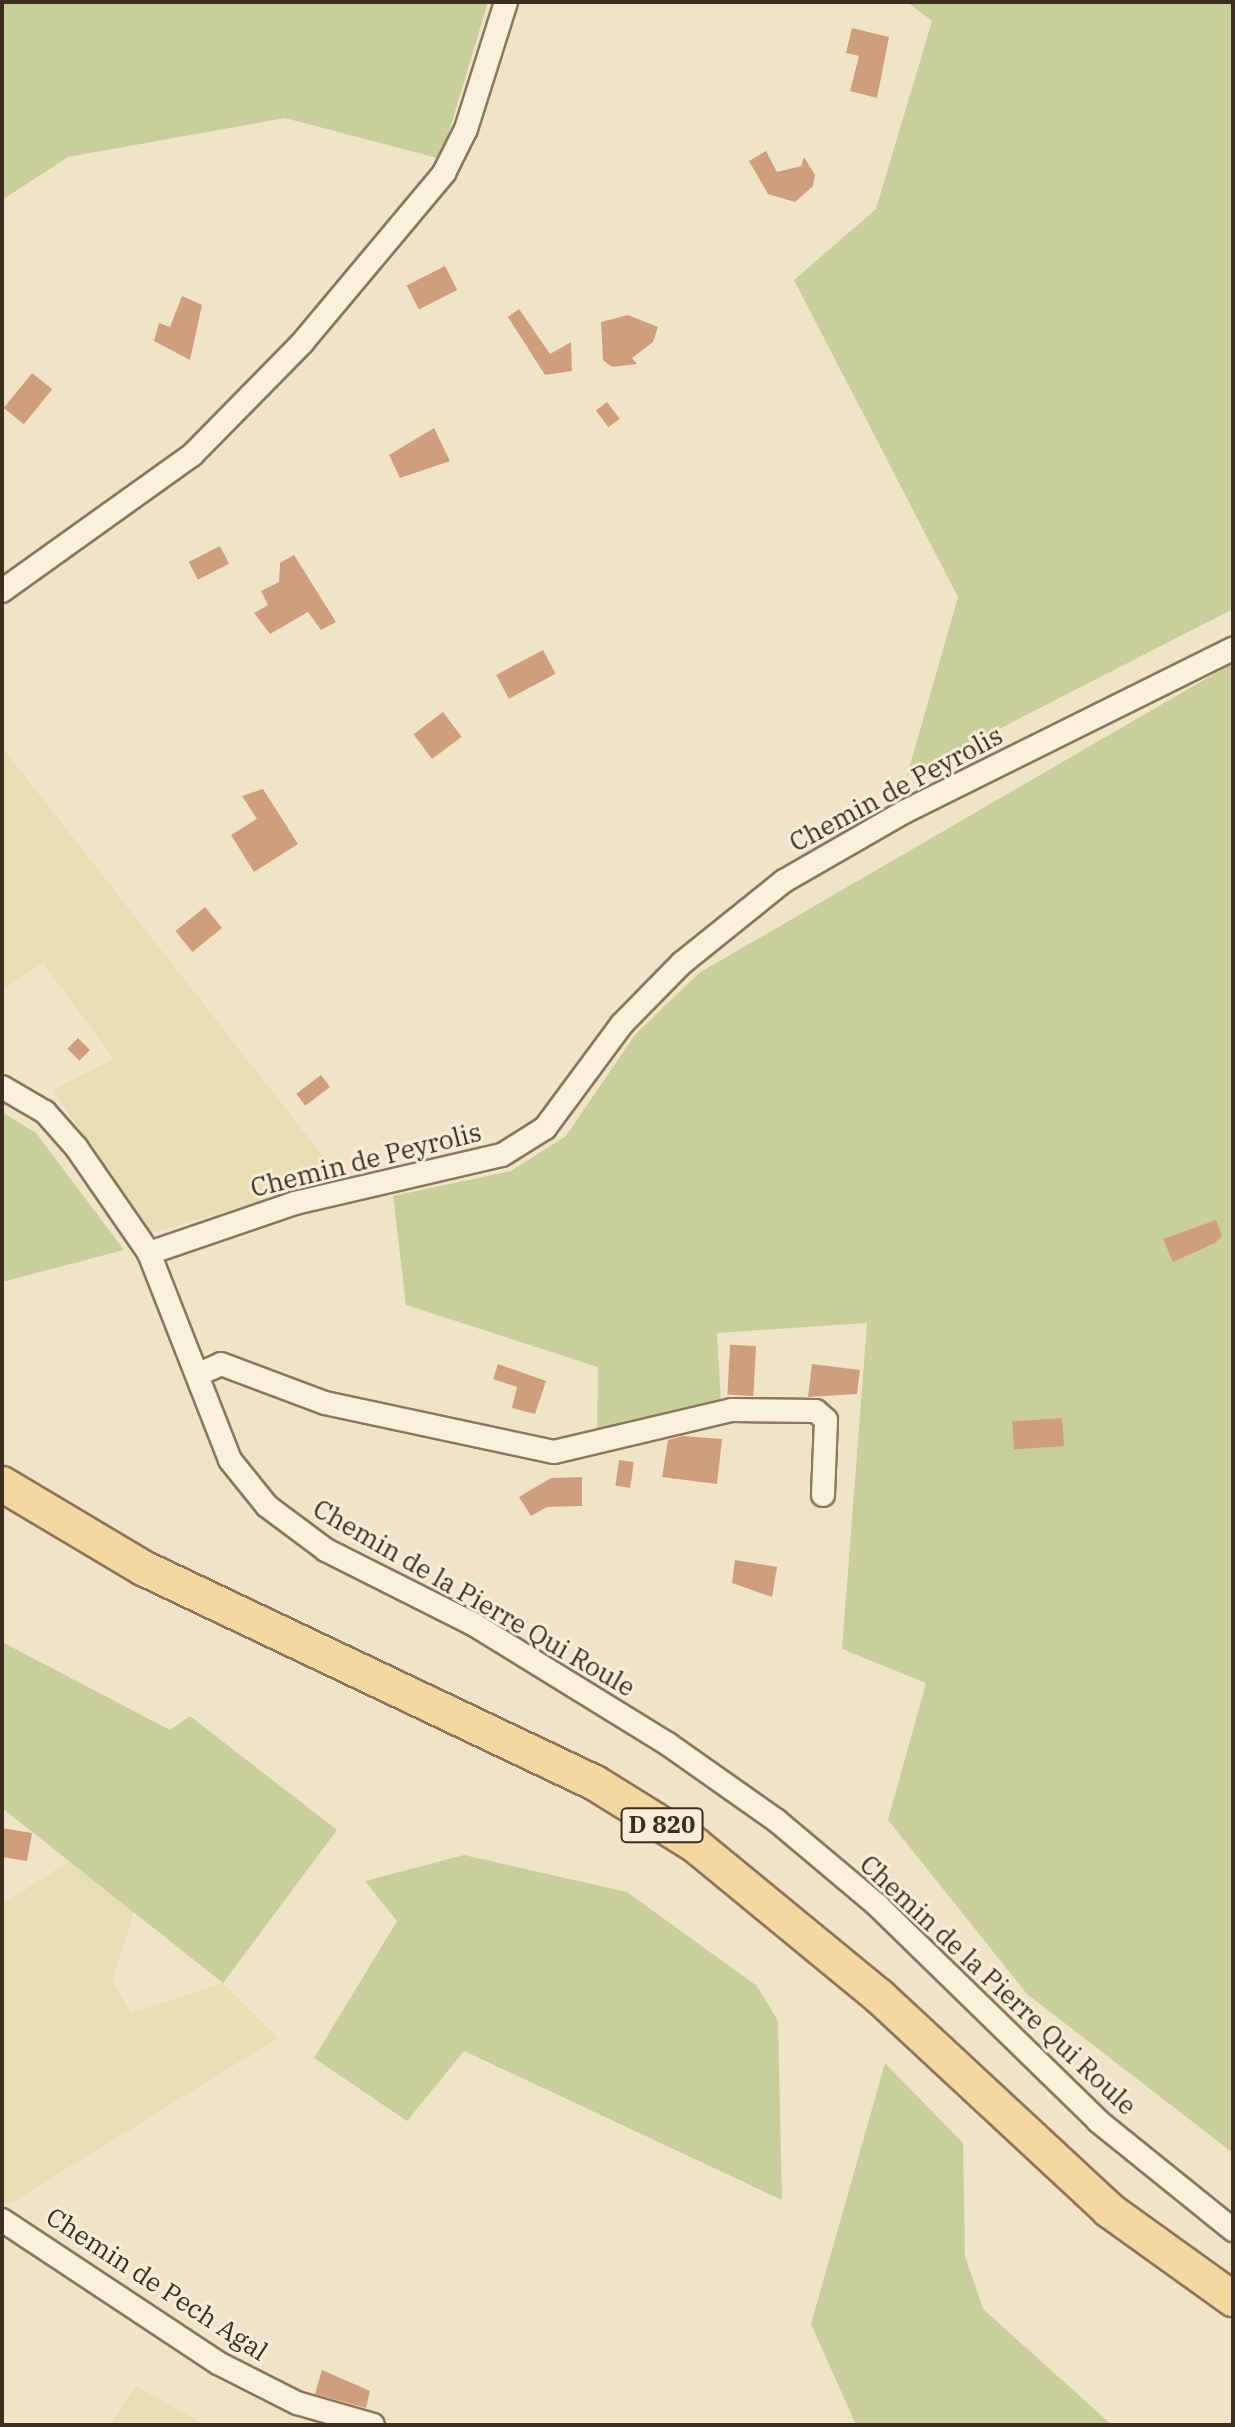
<!DOCTYPE html>
<html>
<head>
<meta charset="utf-8">
<style>
	body { margin:0 }
	#map { position:relative; width:1235px; height:2427px; overflow:hidden; background:#f0e4c8; font-family:"IBM Plex Serif",serif }
	div>[style] { position:absolute }
	[style*='--x'] { left:calc(var(--x)*1px); top:calc(var(--y)*1px); width:calc(var(--w)*1px); rotate:calc(var(--a)*1deg) }
	.farmland>* { inset:0; background:#e6deb5 }
	.green>* { inset:0; background:#c9cf9b }
	.building>* { inset:0; background:#cf9f7d; transform-origin:0 0 }
	.roads { filter:drop-shadow(2px 0 #8d765c) drop-shadow(-2px 0 #8d765c) drop-shadow(0 2px #8d765c) drop-shadow(0 -2px #8d765c) }
	.minor>* { height:22px; margin:-11px; padding:0 11px; transform-origin:11px; border-radius:11px; background:#faf1dc }
	.primary>* { height:34px; margin:-17px; padding:0 17px; transform-origin:17px; border-radius:17px; background:#f3d9a0 }
	span { translate:-50% -50%; white-space:nowrap; text-align:center; line-height:1.15; -webkit-text-stroke:6px #f7eed8; paint-order:stroke }
	.shield-label span { padding:2px 6px; background:#f7eed8; border:2px solid; border-radius:6px; -webkit-text-stroke-width:0 }
	.shield-label { font-size:24px; color:#3d2e20; font-weight:700 }
	.street-label { font-size:26px; color:#3d2e20 }
	.frame { position:absolute; inset:0; border:4px solid #3d2e20; pointer-events:none }
</style>
</head>
<body>
<div id="map">
	<div class="farmland">
		<div style="clip-path:polygon(2px 747px,340px 1178px,151px 1233px,53px 1090px,114px 1059px,43px 963px,2px 989px)"></div>
		<div style="clip-path:polygon(69px 1861px,134px 1912px,112px 1981px,131px 2013px,223px 1983px,278px 2038px,8px 2205px,2px 2201px,2px 1905px)"></div>
		<div style="clip-path:polygon(136px 2386px,205px 2425px,110px 2425px)"></div>
	</div>
	<div class="green">
		<div style="clip-path:polygon(2px 2px,488px 2px,441px 159px,285px 118px,68px 157px,2px 200px)"></div>
		<div style="clip-path:polygon(907px 2px,1233px 2px,1233px 609px,907px 776px,958px 597px,794px 280px,876px 209px,932px 21px)"></div>
		<div style="clip-path:polygon(1233px 663px,1233px 2153px,1027px 1994px,888px 1820px,926px 1683px,842px 1649px,867px 1323px,717px 1333px,721px 1402px,597px 1439px,598px 1367px,406px 1305px,393px 1196px,511px 1171px,566px 1136px,634px 1036px,699px 973px)"></div>
		<div style="clip-path:polygon(2px 1112px,36px 1133px,124px 1250px,2px 1282px)"></div>
		<div style="clip-path:polygon(2px 1642px,170px 1730px,190px 1716px,337px 1830px,223px 1983px,2px 1808px)"></div>
		<div style="clip-path:polygon(464px 1855px,627px 1892px,757px 1986px,778px 2021px,782px 2200px,464px 2051px,407px 2121px,314px 2058px,397px 1921px,365px 1881px)"></div>
		<div style="clip-path:polygon(885px 2063px,963px 2143px,965px 2256px,983px 2309px,1112px 2425px,856px 2425px,811px 2324px)"></div>
	</div>
	<div class="building">
		<div style="clip-path:polygon(852px 28px,889px 37px,877px 98px,850px 91px,859px 56px,846px 53px)"></div>
		<div style="clip-path:polygon(766px 151px,777px 172px,801px 166px,804px 157px,815px 175px,813px 186px,795px 202px,768px 194px,749px 161px)"></div>
		<div style="left:445px;top:266px;width:27px;height:43px;rotate:63deg"></div>
		<div style="clip-path:polygon(182px 296px,202px 305px,190px 360px,154px 341px,159px 323px,170px 327px)"></div>
		<div style="clip-path:polygon(519px 309px,550px 354px,571px 342px,572px 371px,545px 375px,508px 317px)"></div>
		<div style="clip-path:polygon(628px 315px,658px 327px,653px 342px,632px 358px,637px 364px,612px 367px,603px 360px,601px 322px)"></div>
		<div style="left:32px;top:373px;width:26px;height:45px;rotate:39deg"></div>
		<div style="left:607px;top:402px;width:21px;height:14px;rotate:53deg"></div>
		<div style="clip-path:polygon(434px 428px,450px 461px,400px 478px,389px 455px)"></div>
		<div style="left:220px;top:546px;width:20px;height:35px;rotate:63deg"></div>
		<div style="clip-path:polygon(294px 555px,336px 622px,321px 630px,308px 612px,270px 634px,254px 613px,268px 605px,261px 591px,279px 582px,280px 563px)"></div>
		<div style="left:543px;top:650px;width:27px;height:53px;rotate:62deg"></div>
		<div style="left:443px;top:712px;width:31px;height:37px;rotate:53deg"></div>
		<div style="clip-path:polygon(263px 789px,298px 844px,254px 872px,231px 835px,257px 819px,242px 796px)"></div>
		<div style="left:205px;top:907px;width:27px;height:38px;rotate:51deg"></div>
		<div style="left:78px;top:1038px;width:17px;height:15px;rotate:45deg"></div>
		<div style="left:321px;top:1075px;width:15px;height:31px;rotate:53deg"></div>
		<div style="clip-path:polygon(1216px 1220px,1222px 1236px,1215px 1243px,1173px 1262px,1163px 1239px)"></div>
		<div style="left:756px;top:1346px;width:50px;height:26px;rotate:93deg"></div>
		<div style="clip-path:polygon(498px 1364px,546px 1381px,535px 1414px,512px 1408px,517px 1387px,493px 1379px)"></div>
		<div style="clip-path:polygon(812px 1364px,860px 1370px,857px 1394px,808px 1397px)"></div>
		<div style="left:1062px;top:1418px;width:28px;height:50px;rotate:86deg"></div>
		<div style="clip-path:polygon(683px 1436px,722px 1439px,717px 1484px,662px 1477px,668px 1440px)"></div>
		<div style="left:619px;top:1460px;width:15px;height:26px;rotate:8deg"></div>
		<div style="clip-path:polygon(582px 1477px,582px 1506px,547px 1507px,531px 1516px,519px 1497px,551px 1478px)"></div>
		<div style="clip-path:polygon(735px 1560px,777px 1567px,772px 1597px,732px 1583px)"></div>
		<div style="clip-path:polygon(2px 1828px,32px 1833px,27px 1861px,2px 1857px)"></div>
		<div style="clip-path:polygon(322px 2370px,370px 2391px,366px 2408px,315px 2394px)"></div>
	</div>
	<div class="roads">
		<div class="minor">
			<div style="--x:2;--y:591;--w:234;--a:-35.6"></div>
			<div style="--x:192;--y:455;--w:157;--a:-45.5"></div>
			<div style="--x:302;--y:343;--w:222;--a:-50.1"></div>
			<div style="--x:444;--y:173;--w:49;--a:-63.4"></div>
			<div style="--x:466;--y:129;--w:133;--a:-72.5"></div>
			<div style="--x:2;--y:1087;--w:50;--a:30.2"></div>
			<div style="--x:45;--y:1112;--w:47;--a:48.5"></div>
			<div style="--x:76;--y:1147;--w:129;--a:55.4"></div>
			<div style="--x:149;--y:1253;--w:222;--a:68.6"></div>
			<div style="--x:230;--y:1460;--w:59;--a:51.2"></div>
			<div style="--x:267;--y:1506;--w:74;--a:36.7"></div>
			<div style="--x:326;--y:1550;--w:165;--a:26.7"></div>
			<div style="--x:473;--y:1624;--w:229;--a:31.6"></div>
			<div style="--x:668;--y:1744;--w:133;--a:35.2"></div>
			<div style="--x:777;--y:1821;--w:131;--a:40"></div>
			<div style="--x:877;--y:1905;--w:309;--a:44.3"></div>
			<div style="--x:1098;--y:2121;--w:174;--a:38.9"></div>
			<div style="--x:149;--y:1253;--w:154;--a:-18.9"></div>
			<div style="--x:295;--y:1203;--w:212;--a:-13.1"></div>
			<div style="--x:502;--y:1155;--w:51;--a:-32.1"></div>
			<div style="--x:545;--y:1128;--w:129;--a:-53.5"></div>
			<div style="--x:622;--y:1024;--w:86;--a:-45.5"></div>
			<div style="--x:682;--y:963;--w:131;--a:-38.8"></div>
			<div style="--x:784;--y:881;--w:138;--a:-29.9"></div>
			<div style="--x:904;--y:812;--w:367;--a:-26.4"></div>
			<div style="--x:199;--y:1374;--w:24;--a:-24"></div>
			<div style="--x:221;--y:1364;--w:111;--a:20.6"></div>
			<div style="--x:325;--y:1403;--w:234;--a:12.1"></div>
			<div style="--x:554;--y:1452;--w:183;--a:-13.3"></div>
			<div style="--x:732;--y:1410;--w:84;--a:0.7"></div>
			<div style="--x:816;--y:1411;--w:13;--a:42"></div>
			<div style="--x:826;--y:1420;--w:75;--a:92.3"></div>
			<div style="--x:2;--y:2220;--w:259;--a:33.5"></div>
			<div style="--x:218;--y:2363;--w:89;--a:26.9"></div>
			<div style="--x:297;--y:2403;--w:79;--a:16.1"></div>
		</div>
		<div class="primary">
			<div style="--x:2;--y:1484;--w:164;--a:30.8"></div>
			<div style="--x:143;--y:1568;--w:501;--a:25.44"></div>
			<div style="--x:595;--y:1783;--w:118;--a:31.8"></div>
			<div style="--x:695;--y:1845;--w:238;--a:39.4"></div>
			<div style="--x:879;--y:1996;--w:314;--a:42.9"></div>
			<div style="--x:1109;--y:2210;--w:153;--a:35.7"></div>
		</div>
	</div>
	<div class="shield-label">
		<span style="left:662px;top:1825px">D 820</span>
	</div>
	<div class="street-label">
		<span style="left:896px;top:789px;rotate:-28deg">Chemin de Peyrolis</span>
		<span style="left:366px;top:1160px;rotate:-14deg">Chemin de Peyrolis</span>
		<span style="left:474px;top:1598px;rotate:30deg">Chemin de la Pierre Qui Roule</span>
		<span style="left:998px;top:1985px;rotate:43deg">Chemin de la Pierre Qui Roule</span>
		<span style="left:157px;top:2284px;rotate:33deg">Chemin de Pech Agal</span>
	</div>
	<div class="frame"></div>
</div>
</body>
</html>
